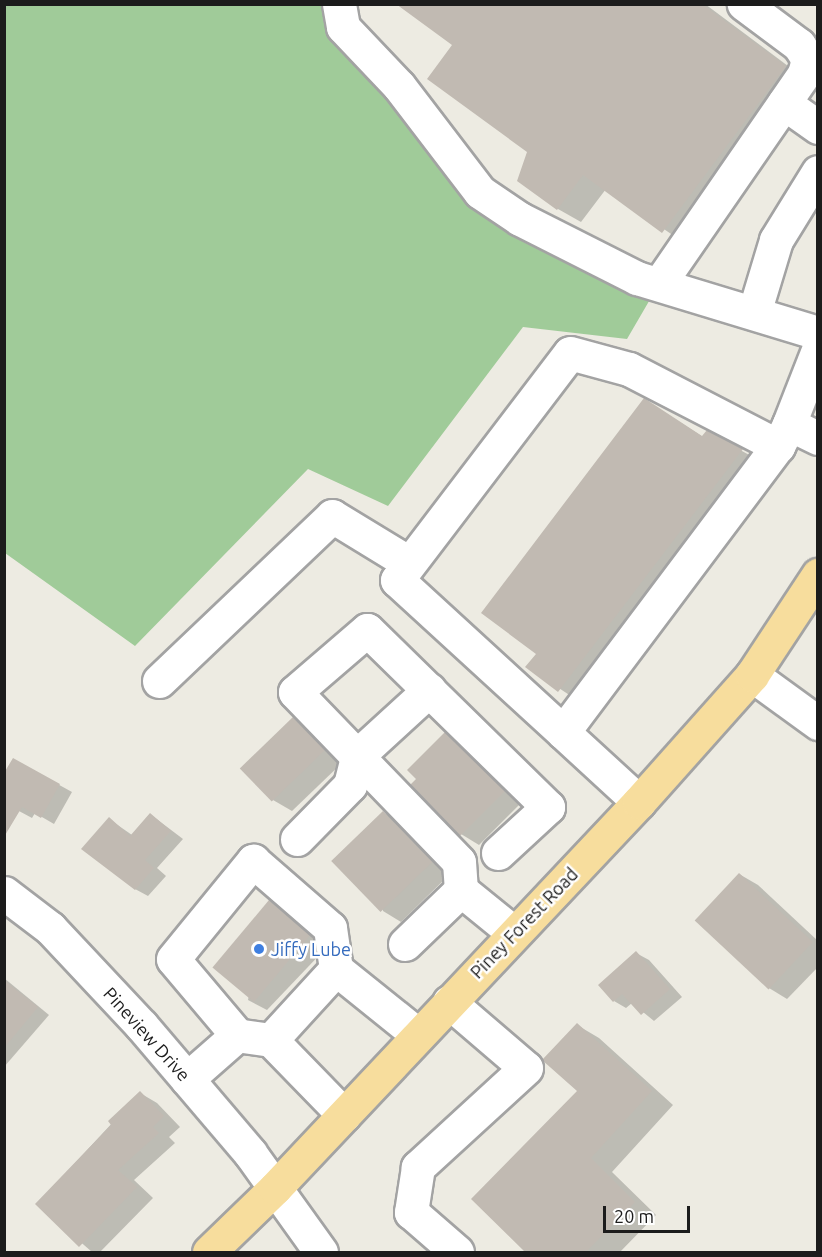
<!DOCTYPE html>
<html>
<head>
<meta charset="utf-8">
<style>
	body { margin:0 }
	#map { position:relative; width:822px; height:1257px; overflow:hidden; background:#edebe2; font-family:Ubuntu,sans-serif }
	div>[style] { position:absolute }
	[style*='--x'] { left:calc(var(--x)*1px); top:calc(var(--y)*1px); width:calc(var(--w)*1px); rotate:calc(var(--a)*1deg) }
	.forest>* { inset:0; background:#a0cb99 }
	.shadow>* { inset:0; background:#0003 }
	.building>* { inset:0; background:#c1bab2; transform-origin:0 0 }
	.roads { filter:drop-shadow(2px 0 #a3a3a3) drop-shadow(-2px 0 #a3a3a3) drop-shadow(0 2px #a3a3a3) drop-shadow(0 -2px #a3a3a3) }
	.minor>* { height:33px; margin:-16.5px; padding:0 16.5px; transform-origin:16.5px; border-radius:16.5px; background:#fff }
	.major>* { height:33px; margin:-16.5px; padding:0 16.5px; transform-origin:16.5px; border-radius:16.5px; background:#f7dd9d }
	.dots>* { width:16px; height:16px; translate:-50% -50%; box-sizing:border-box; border:3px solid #fff; border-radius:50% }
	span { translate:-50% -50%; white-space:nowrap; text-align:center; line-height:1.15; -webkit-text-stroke:5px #fff; paint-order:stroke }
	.street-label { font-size:18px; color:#1c1c1c }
	.shop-label { font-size:18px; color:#366cbe }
	.left { translate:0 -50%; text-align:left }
	.frame { position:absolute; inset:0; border:6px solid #1c1c1c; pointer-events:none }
	.scale { position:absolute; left:603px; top:1206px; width:87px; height:27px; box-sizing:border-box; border:3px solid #1c1c1c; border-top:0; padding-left:8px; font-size:18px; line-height:21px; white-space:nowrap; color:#1c1c1c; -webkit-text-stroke:4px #fff; paint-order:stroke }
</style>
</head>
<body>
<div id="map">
	<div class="forest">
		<div style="clip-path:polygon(5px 5px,339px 5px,480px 192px,659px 284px,627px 339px,523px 327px,388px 506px,308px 469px,135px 646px,5px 553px)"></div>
	</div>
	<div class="shadow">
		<div style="clip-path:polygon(398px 4px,705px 4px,808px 81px,687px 245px,606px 189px,581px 222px,558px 209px,529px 152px,454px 45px)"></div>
		<div style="clip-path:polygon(645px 400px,703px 437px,707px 432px,766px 464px,583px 704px,527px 667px,538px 653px)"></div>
		<div style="clip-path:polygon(293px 719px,312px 730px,343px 762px,292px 811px,273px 800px)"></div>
		<div style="clip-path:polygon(445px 734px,464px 745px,522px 802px,479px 845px,461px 834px)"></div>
		<div style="clip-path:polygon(14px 760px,72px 792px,54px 824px,35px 813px,32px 818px,4px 803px)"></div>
		<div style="clip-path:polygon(384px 813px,402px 823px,451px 873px,401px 922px,383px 911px)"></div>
		<div style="clip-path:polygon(150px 814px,183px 839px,157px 868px,166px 876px,148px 896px,135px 889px,109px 819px,132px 835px)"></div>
		<div style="clip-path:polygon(739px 874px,758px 885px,818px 941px,818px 967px,787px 999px,769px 988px)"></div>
		<div style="clip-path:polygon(269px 902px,327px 947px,267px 1010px,248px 1000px)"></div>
		<div style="clip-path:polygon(636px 953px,649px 960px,682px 997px,654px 1021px,632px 1003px,626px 1008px,614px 1001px)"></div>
		<div style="clip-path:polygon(4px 978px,49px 1015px,4px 1067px)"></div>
		<div style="clip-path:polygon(577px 1025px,599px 1038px,673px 1105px,612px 1172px,656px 1215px,620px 1252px,527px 1252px,473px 1199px,579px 1091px)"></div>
		<div style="clip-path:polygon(140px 1093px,157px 1103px,180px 1127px,169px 1137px,175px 1143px,134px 1180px,153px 1198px,100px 1252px,92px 1252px,37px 1204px)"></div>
	</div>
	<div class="building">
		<div style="clip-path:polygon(396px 4px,702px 4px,786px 66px,662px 233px,583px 175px,557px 210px,517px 181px,527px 152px,427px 79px,452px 45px)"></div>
		<div style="clip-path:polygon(644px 398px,702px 436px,707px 430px,743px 449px,558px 692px,525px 667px,536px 654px,481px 613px)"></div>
		<div style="left:293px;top:717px;width:46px;height:74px;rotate:46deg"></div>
		<div style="clip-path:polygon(445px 732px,505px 791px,460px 836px,410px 785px,416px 779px,407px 770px)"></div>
		<div style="clip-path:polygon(13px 758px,60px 784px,41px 818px,22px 807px,4px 837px,4px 773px)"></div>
		<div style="left:383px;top:811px;width:71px;height:72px;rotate:46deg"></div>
		<div style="clip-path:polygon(150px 813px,171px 831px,145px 860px,154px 868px,135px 890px,81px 849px,109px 817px,130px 836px)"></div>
		<div style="left:739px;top:873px;width:101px;height:65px;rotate:43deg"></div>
		<div style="left:269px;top:900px;width:54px;height:88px;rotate:40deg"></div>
		<div style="clip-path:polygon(636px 951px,670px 989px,641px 1015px,622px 994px,613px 1002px,598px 985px)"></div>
		<div style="clip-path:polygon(4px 980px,38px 1007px,4px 1048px)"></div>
		<div style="clip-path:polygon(577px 1023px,652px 1091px,591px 1158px,635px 1202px,586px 1252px,525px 1252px,471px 1199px,577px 1091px,542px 1060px)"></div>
		<div style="clip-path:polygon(140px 1091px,164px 1116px,153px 1127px,159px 1133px,118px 1170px,137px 1187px,79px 1247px,35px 1204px,111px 1125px,108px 1121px)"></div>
	</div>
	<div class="roads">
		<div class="minor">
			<div style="--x:339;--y:4;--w:23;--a:80"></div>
			<div style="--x:343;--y:27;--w:81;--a:46.5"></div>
			<div style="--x:399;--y:86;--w:133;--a:52.6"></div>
			<div style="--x:480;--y:192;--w:48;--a:34"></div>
			<div style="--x:520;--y:219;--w:131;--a:26.8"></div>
			<div style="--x:637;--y:278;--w:189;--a:16.9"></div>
			<div style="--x:784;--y:103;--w:42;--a:35.2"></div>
			<div style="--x:659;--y:284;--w:255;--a:-55.4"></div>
			<div style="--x:804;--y:74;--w:16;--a:-75"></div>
			<div style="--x:808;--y:59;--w:17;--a:-123"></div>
			<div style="--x:799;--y:45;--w:69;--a:-143.3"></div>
			<div style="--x:754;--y:313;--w:76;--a:-73.2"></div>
			<div style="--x:776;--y:240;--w:80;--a:-58.3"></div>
			<div style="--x:789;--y:424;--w:79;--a:-68.6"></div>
			<div style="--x:752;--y:675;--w:82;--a:36"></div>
			<div style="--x:159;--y:681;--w:239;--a:-43.6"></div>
			<div style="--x:332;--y:516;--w:90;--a:31.4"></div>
			<div style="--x:563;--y:732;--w:225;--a:-137.5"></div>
			<div style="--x:397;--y:580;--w:285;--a:-52.7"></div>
			<div style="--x:570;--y:353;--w:61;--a:15.2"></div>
			<div style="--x:629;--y:369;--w:168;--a:27.3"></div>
			<div style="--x:639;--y:802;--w:103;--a:-137.4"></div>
			<div style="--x:563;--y:732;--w:358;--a:-53.1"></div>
			<div style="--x:778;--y:446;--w:25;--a:-63"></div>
			<div style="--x:789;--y:424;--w:32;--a:26"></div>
			<div style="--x:297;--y:839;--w:76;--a:-45.5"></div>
			<div style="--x:350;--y:785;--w:30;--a:-76"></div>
			<div style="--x:357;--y:756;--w:98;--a:-42.5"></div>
			<div style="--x:498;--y:853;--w:68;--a:-42.6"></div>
			<div style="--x:548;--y:807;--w:253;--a:-135.6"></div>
			<div style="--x:367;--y:630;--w:95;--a:139.3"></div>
			<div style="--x:295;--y:692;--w:236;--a:46"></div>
			<div style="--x:459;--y:862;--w:28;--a:86"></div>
			<div style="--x:461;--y:890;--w:68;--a:39.1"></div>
			<div style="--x:4;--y:893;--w:58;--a:37.3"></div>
			<div style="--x:50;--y:928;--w:134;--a:46.8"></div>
			<div style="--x:142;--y:1026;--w:167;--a:49.6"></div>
			<div style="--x:250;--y:1153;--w:122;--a:54.4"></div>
			<div style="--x:405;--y:944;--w:78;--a:-44"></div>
			<div style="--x:449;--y:1002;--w:101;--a:40.6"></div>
			<div style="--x:526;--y:1068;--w:147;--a:137.5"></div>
			<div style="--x:418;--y:1167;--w:46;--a:98.8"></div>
			<div style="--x:411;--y:1212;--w:61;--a:41"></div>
			<div style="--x:271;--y:1040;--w:96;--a:-47.5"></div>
			<div style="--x:187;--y:1079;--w:67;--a:-41.3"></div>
			<div style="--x:344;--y:1115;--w:105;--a:-134.2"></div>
			<div style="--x:271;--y:1040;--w:34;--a:-172"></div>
			<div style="--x:237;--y:1035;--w:99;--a:-130.1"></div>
			<div style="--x:173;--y:959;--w:127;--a:-50.8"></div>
			<div style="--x:253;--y:861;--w:102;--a:41"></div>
			<div style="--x:330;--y:928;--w:41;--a:81.7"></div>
			<div style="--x:336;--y:969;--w:105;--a:38.8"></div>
		</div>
		<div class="major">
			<div style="--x:209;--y:1252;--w:92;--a:-44.1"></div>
			<div style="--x:275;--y:1188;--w:531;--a:-46.68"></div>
			<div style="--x:639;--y:802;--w:170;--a:-48.3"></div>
			<div style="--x:752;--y:675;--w:120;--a:-56.6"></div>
		</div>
	</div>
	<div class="dots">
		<div style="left:259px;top:949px;background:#3f7fe0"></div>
	</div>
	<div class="street-label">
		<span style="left:524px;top:923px;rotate:-46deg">Piney Forest Road</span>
		<span style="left:147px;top:1034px;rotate:48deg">Pineview Drive</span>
	</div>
	<div class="shop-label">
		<span class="left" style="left:271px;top:949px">Jiffy Lube</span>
	</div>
	<div class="frame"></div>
	<div class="scale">20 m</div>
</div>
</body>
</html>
